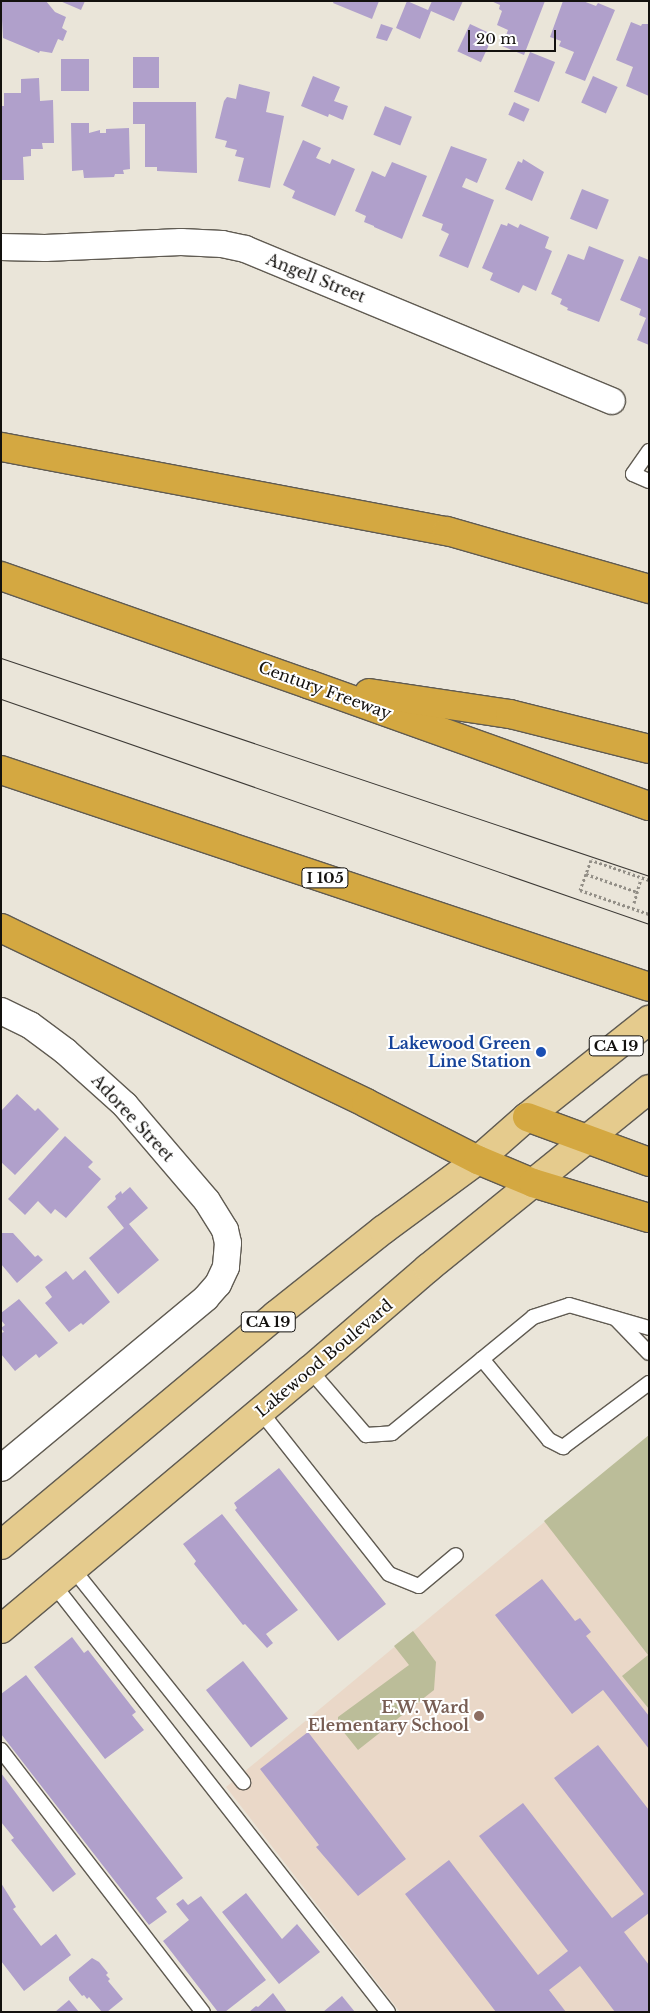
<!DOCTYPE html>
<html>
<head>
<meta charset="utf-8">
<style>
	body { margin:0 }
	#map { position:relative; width:650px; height:2013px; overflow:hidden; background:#eae5d9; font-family:"Libre Baskerville",serif }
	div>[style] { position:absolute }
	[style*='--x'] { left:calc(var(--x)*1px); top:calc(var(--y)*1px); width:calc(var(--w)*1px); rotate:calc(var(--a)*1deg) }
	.education>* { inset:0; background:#ead8c8 }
	.green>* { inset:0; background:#bbbd99 }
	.building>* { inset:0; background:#b0a0cb; transform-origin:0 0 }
	.path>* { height:3px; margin-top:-1.5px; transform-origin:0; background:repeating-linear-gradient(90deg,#938f87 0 2.5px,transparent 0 5px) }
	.roads { filter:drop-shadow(1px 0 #605b52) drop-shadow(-1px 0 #605b52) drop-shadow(0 1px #605b52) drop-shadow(0 -1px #605b52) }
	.lane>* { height:14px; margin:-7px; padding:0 7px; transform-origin:7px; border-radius:7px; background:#fff }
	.street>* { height:26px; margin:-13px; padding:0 13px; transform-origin:13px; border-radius:13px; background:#fff }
	.primary>* { height:28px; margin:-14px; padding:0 14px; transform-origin:14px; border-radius:14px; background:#e5cb8d }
	.highway>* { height:28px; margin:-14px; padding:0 14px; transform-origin:14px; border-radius:14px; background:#d4a841 }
	.tram>* { height:1px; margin:-0.5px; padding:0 0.5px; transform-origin:0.5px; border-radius:0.5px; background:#3c3935 }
	.dots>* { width:14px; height:14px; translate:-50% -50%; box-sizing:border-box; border:2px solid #fff; border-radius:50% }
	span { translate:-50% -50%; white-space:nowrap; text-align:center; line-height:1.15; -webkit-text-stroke:4px #fff; paint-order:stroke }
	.shield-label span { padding:1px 4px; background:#fff; border:1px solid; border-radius:4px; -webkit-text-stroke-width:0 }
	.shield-label { font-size:15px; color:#13110e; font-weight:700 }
	.street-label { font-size:16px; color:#13110e }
	.transit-label { font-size:16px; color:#164399; font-weight:700 }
	.right { translate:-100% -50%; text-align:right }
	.education-label { font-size:16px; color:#785e54; font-weight:700 }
	.frame { position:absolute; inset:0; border:2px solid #13110e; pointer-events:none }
	.scale { position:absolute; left:468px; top:30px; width:88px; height:22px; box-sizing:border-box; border:2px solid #13110e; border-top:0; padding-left:6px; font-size:15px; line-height:18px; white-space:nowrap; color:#13110e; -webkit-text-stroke:4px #fff; paint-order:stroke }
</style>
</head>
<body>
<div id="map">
	<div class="education">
		<div style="clip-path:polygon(649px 1435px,649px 2012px,400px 2012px,226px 1787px)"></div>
	</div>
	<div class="green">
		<div style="clip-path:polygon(649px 1435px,649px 1709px,622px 1676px,648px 1655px,544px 1521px)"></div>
		<div style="clip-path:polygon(413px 1631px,436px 1662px,434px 1690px,358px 1750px,338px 1725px,338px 1717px,409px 1665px,394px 1646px)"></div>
	</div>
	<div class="building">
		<div style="clip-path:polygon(1px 1px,46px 1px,55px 12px,66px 17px,62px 28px,67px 31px,63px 41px,58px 39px,52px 53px,40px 51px,39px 53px,3px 38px)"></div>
		<div style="clip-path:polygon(60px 1px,85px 1px,81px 10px)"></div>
		<div style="clip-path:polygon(334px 1px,379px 1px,372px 19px,333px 3px)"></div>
		<div style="clip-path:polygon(407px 1px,428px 10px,432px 1px,463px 1px,454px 21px,431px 11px,420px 39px,396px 28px)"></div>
		<div style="clip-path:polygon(491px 1px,545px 1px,524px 55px,502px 46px,508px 30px,497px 25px,502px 11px,499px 9px,500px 5px)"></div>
		<div style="clip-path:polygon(563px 1px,583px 1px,596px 6px,598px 3px,615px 10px,585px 81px,565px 73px,574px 52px,559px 46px,561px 41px,550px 37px)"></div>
		<div style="clip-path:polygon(631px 22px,641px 26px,642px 24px,649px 24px,649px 96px,626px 86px,633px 67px,616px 60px)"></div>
		<div style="clip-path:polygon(381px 24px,393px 28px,387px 41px,376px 38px)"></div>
		<div style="left:470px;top:24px;width:26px;height:30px;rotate:25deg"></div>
		<div style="left:530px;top:52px;width:27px;height:43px;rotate:22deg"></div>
		<div style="left:133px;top:57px;width:26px;height:31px"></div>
		<div style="left:61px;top:59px;width:28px;height:32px"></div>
		<div style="clip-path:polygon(313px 76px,340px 87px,334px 101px,348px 106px,343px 120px,329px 114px,328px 117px,301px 106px)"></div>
		<div style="left:593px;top:76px;width:27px;height:29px;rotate:24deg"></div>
		<div style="clip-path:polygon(39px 78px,40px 101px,53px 100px,54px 143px,42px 143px,43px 149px,31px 149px,31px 156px,23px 157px,24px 180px,1px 180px,1px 106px,4px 106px,4px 93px,21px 93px,21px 79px)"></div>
		<div style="clip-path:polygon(239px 84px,270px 92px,266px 112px,284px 116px,270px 188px,238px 181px,244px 158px,235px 156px,237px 150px,225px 147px,227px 141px,215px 138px,224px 101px,227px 97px,236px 99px)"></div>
		<div style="clip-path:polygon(133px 102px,196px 102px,197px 173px,157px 171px,157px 167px,145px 167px,145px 124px,133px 124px)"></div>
		<div style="left:514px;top:102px;width:17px;height:14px;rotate:24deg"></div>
		<div style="left:385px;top:106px;width:29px;height:31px;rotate:22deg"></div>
		<div style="clip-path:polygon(71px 123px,89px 123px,89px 133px,100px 130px,100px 133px,106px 133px,106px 129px,129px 128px,130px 169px,123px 170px,124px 174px,115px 174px,114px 177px,84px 178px,83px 170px,72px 171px)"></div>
		<div style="clip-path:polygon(303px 140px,321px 148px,316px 158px,330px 164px,332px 159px,355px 169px,335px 216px,292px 198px,295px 191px,283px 185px)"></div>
		<div style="clip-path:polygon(451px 146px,487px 159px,477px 183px,466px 178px,462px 187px,494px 200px,468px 268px,439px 256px,449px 234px,441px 230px,443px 224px,422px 216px)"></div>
		<div style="clip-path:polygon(523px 159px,544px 172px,532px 201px,505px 189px,518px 161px,522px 163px)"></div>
		<div style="clip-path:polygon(392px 162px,427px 176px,402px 239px,374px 227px,374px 226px,364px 222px,366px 216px,355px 211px,372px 171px,385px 177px)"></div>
		<div style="left:582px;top:189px;width:29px;height:32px;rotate:22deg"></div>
		<div style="clip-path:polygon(508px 223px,518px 228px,520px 224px,549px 237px,545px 248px,552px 251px,536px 291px,523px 285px,519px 293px,490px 280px,493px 273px,482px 268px,501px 224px,507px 226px)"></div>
		<div style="clip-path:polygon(589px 246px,624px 260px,599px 322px,567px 310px,568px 308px,560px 304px,562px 299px,551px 294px,568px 254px,584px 260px)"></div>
		<div style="clip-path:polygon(639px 256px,649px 260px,649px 345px,637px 340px,646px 318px,639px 315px,641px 309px,620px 300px)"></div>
		<div style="clip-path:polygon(17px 1094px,35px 1111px,38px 1108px,59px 1129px,15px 1175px,1px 1162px,1px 1111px)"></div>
		<div style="clip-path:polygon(65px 1136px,93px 1162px,88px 1167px,101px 1179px,66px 1218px,55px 1209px,51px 1214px,38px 1201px,25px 1215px,8px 1199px)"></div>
		<div style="clip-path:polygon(130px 1187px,148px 1208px,129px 1224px,159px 1260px,118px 1294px,89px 1258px,124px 1228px,107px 1207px,116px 1199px,115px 1196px,121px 1191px,122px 1194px)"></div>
		<div style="clip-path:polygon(1px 1233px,13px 1233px,35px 1257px,38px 1255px,43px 1260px,17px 1283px,1px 1264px)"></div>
		<div style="clip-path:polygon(85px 1270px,110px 1302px,83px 1325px,81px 1323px,69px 1332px,45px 1303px,52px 1297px,45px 1287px,66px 1271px,73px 1280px)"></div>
		<div style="clip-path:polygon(19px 1299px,58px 1343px,39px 1358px,36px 1354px,15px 1371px,1px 1354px,1px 1333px,4px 1332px,1px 1328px,5px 1325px,1px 1320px,1px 1313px)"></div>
		<div style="clip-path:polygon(279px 1468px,386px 1604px,338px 1641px,235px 1510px,237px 1508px,234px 1503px)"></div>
		<div style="clip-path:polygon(222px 1514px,298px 1610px,266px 1634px,273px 1643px,267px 1648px,245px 1624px,243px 1625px,194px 1564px,196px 1561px,183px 1544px)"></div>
		<div style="clip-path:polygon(542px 1579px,575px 1621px,580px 1618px,591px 1632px,586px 1636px,649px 1716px,649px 1749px,603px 1690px,572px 1714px,495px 1615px)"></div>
		<div style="clip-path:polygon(72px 1637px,84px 1653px,88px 1650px,136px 1712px,132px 1715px,144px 1730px,105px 1759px,34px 1667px)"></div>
		<div style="left:243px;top:1661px;width:73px;height:47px;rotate:52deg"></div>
		<div style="clip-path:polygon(26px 1675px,183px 1878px,156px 1898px,167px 1912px,149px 1925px,1px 1734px,1px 1694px)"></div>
		<div style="clip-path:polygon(308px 1732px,406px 1859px,358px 1896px,316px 1847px,319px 1845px,260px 1769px)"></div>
		<div style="clip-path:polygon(598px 1745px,649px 1810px,649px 1913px,624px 1932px,649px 1965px,649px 2012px,615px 2012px,580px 1966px,549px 1990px,566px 2012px,496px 2012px,405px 1894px,449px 1860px,538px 1975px,568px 1951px,479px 1836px,523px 1803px,612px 1918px,644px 1894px,554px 1778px)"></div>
		<div style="clip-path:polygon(1px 1773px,76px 1874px,53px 1892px,11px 1840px,14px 1838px,1px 1822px)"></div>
		<div style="clip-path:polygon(1px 1883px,16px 1907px,13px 1909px,41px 1946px,56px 1934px,71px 1955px,24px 1991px,1px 1961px)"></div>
		<div style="clip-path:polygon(246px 1893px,282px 1939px,297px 1924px,320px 1952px,279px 1984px,222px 1912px)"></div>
		<div style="clip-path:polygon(201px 1896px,266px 1980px,225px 2012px,218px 2012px,163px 1941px,189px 1920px,176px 1904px,183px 1899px,188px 1905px)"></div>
		<div style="clip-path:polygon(92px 1958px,99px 1962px,108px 1973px,106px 1975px,110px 1979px,108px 1981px,123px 1999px,107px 2012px,102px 2012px,89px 1997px,87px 1999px,84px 1995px,82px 1996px,69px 1980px,69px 1977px)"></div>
		<div style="clip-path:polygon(273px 1993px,287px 2012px,249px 2012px,256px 2006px,258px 2007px)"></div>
		<div style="clip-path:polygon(342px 1996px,355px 2012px,323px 2012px)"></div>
		<div style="clip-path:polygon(69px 2000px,79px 2012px,55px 2012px)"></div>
	</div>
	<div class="path">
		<div style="--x:586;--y:874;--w:54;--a:19.4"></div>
		<div style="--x:649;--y:880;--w:61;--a:-161"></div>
		<div style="--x:591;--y:860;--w:32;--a:110"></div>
		<div style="--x:580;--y:890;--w:73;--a:19.2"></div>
		<div style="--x:634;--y:903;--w:25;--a:-74"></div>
	</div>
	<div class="roads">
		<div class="lane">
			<div style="--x:649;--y:451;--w:28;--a:125"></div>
			<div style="--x:633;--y:474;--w:17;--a:24"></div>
			<div style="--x:616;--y:1319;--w:47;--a:45.9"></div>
			<div style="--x:482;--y:1359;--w:105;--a:50.4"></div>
			<div style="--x:549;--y:1440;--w:16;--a:27"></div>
			<div style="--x:563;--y:1447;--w:107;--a:-36.7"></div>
			<div style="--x:310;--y:1370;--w:86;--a:49.3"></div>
			<div style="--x:366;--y:1435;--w:26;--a:-4"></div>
			<div style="--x:392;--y:1433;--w:183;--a:-39.4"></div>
			<div style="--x:533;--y:1317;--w:38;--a:-18"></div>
			<div style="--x:569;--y:1305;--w:83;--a:16"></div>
			<div style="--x:261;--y:1412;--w:206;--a:51.7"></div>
			<div style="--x:389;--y:1574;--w:32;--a:22"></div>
			<div style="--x:419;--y:1586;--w:48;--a:-40"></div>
			<div style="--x:73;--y:1569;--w:273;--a:51.4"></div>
			<div style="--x:54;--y:1585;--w:542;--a:51.97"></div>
			<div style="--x:1;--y:1750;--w:331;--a:52.4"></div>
		</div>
		<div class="street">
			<div style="--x:1;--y:247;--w:44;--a:1.3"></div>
			<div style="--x:45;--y:248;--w:136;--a:-2.5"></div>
			<div style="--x:181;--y:242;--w:41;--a:2.8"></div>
			<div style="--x:222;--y:244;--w:24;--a:12"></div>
			<div style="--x:245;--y:249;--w:397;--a:22.5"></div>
			<div style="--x:1;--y:1011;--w:32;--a:26"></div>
			<div style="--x:30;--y:1025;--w:44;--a:36.6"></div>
			<div style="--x:65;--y:1051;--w:81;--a:42"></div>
			<div style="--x:125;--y:1105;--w:126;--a:49.5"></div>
			<div style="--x:207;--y:1201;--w:34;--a:58"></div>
			<div style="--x:225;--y:1230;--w:13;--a:77"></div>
			<div style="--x:228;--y:1243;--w:24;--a:95"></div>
			<div style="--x:226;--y:1267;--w:19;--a:115"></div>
			<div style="--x:218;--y:1284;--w:18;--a:131"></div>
			<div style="--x:206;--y:1298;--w:266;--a:140.3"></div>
		</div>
		<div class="primary">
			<div style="--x:1;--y:1545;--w:359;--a:-39.9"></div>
			<div style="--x:276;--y:1315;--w:137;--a:-38.5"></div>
			<div style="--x:383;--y:1230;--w:118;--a:-36.4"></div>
			<div style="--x:478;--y:1160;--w:65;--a:-41.3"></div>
			<div style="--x:527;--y:1117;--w:156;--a:-38.5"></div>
			<div style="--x:1;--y:1629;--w:403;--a:-40"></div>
			<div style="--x:310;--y:1370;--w:156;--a:-40.8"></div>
			<div style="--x:428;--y:1268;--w:284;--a:-39"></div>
		</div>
		<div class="highway">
			<div style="--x:1;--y:447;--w:454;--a:10.7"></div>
			<div style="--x:447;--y:531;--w:210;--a:16"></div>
			<div style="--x:1;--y:576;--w:325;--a:19.4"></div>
			<div style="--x:308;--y:684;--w:362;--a:19.7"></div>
			<div style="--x:369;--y:693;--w:143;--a:8.5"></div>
			<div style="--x:510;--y:714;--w:143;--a:14.1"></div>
			<div style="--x:1;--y:770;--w:683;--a:18.51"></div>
			<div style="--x:1;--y:928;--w:405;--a:25.6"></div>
			<div style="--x:366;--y:1103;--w:126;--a:27"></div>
			<div style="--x:478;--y:1160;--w:60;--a:22.7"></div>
			<div style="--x:533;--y:1183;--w:121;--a:16.8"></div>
			<div style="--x:527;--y:1117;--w:130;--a:20.2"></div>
		</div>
	</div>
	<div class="tram">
		<div style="--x:1;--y:658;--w:684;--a:18.59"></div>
		<div style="--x:1;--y:699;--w:686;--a:19.15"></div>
	</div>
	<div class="dots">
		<div style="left:541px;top:1052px;background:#1a4fb4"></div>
		<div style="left:479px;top:1716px;background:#8d6e63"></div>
	</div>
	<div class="shield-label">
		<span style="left:325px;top:878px">I 105</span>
		<span style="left:616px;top:1046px">CA 19</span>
		<span style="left:268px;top:1322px">CA 19</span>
	</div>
	<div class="street-label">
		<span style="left:316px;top:278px;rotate:22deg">Angell Street</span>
		<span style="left:325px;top:690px;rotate:20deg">Century Freeway</span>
		<span style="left:133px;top:1118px;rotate:47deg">Adoree Street</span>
		<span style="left:324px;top:1358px;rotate:-40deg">Lakewood Boulevard</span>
	</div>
	<div class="transit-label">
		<span class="right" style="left:531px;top:1052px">Lakewood Green<br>Line Station</span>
	</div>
	<div class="education-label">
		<span class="right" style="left:469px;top:1716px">E.W. Ward<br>Elementary School</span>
	</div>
	<div class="frame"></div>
	<div class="scale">20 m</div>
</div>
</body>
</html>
